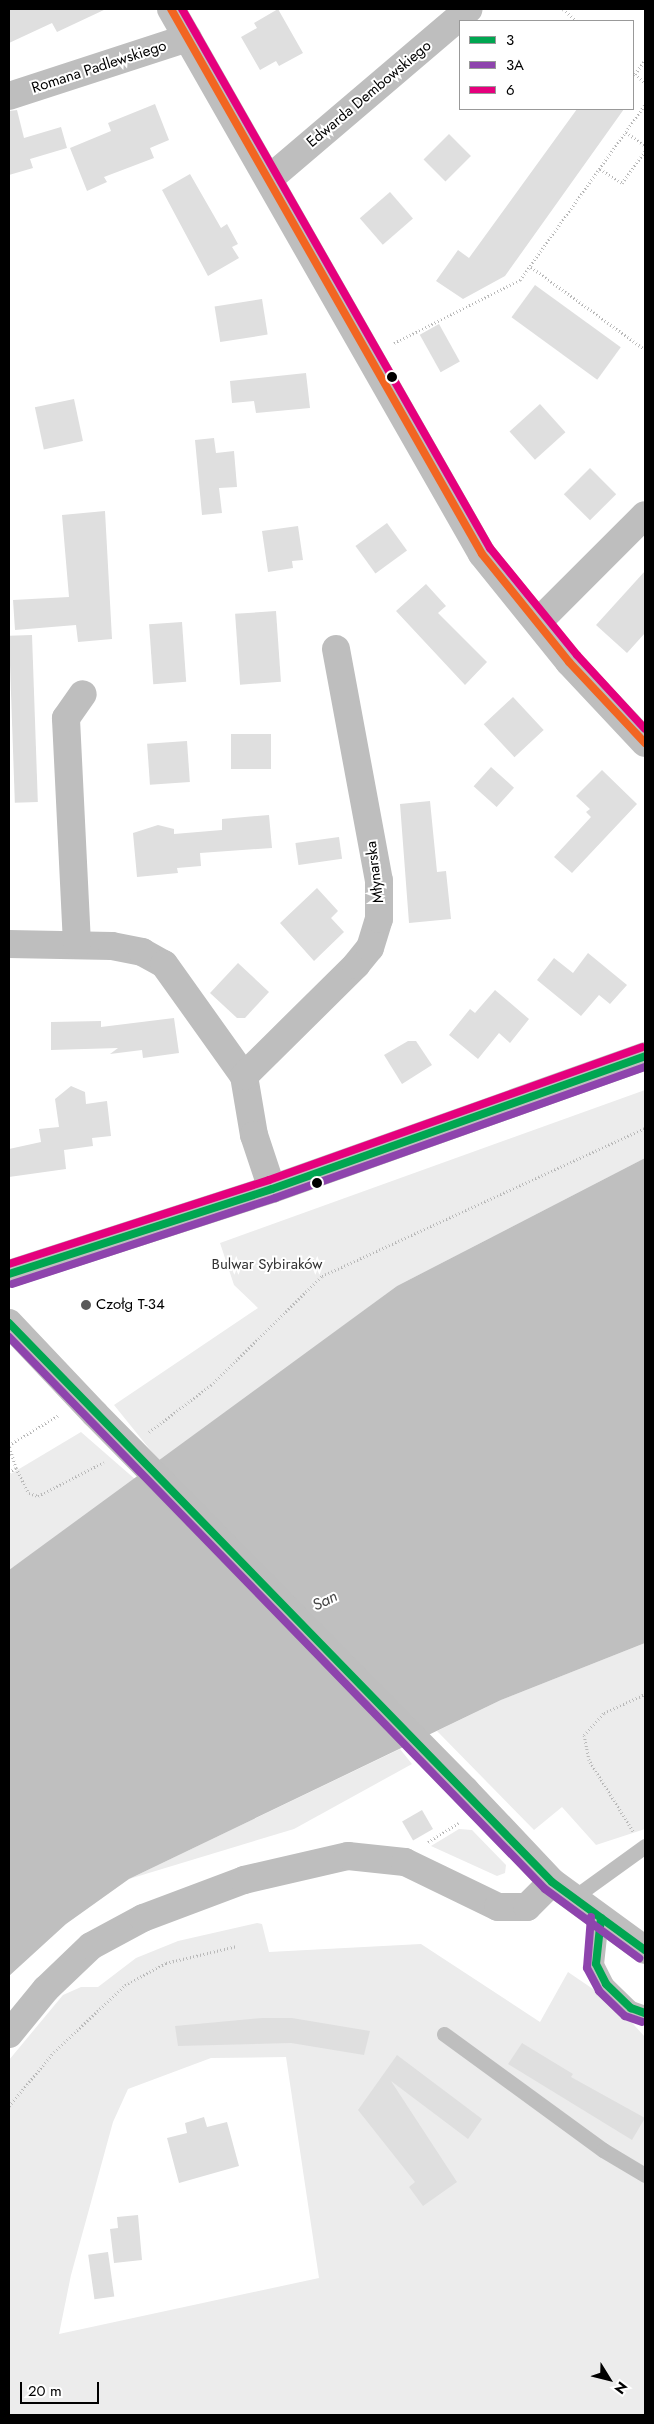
<!DOCTYPE html>
<html>
<head>
<meta charset="utf-8">
<style>
	body { margin:0 }
	#map { position:relative; width:654px; height:2424px; overflow:hidden; background:#fff; font-family:Jost,sans-serif }
	div>[style] { position:absolute }
	[style*='--x'] { left:calc(var(--x)*1px); top:calc(var(--y)*1px); width:calc(var(--w)*1px); rotate:calc(var(--a)*1deg) }
	.green>* { inset:0; background:#ececec }
	.water>* { inset:0; background:#bfbfbf }
	.building>* { inset:0; background:#dfdfdf; transform-origin:0 0 }
	.path>* { height:3px; margin-top:-1.5px; transform-origin:0; background:repeating-linear-gradient(90deg,#b9b9b9 0 1px,transparent 0 3.5px) }
	.service>* { height:15px; margin:-7.5px; padding:0 7.5px; transform-origin:7.5px; border-radius:7.5px; background:#bebebe }
	.minor>* { height:28px; margin:-14px; padding:0 14px; transform-origin:14px; border-radius:14px; background:#bebebe }
	.tertiary>* { height:28px; margin:-14px; padding:0 14px; transform-origin:14px; border-radius:14px; background:#bebebe }
	.minor-bridge>* { height:28px; margin:-14px; padding:0 14px; transform-origin:14px; border-radius:14px; background:#bebebe }
	.bus-1>* { height:8px; margin:-4px; padding:0 4px; transform-origin:4px; border-radius:4px; background:#00a651 }
	.bus-2>* { height:8px; margin:-4px; padding:0 4px; transform-origin:4px; border-radius:4px; background:#8e44ad }
	.bus-3>* { height:8px; margin:-4px; padding:0 4px; transform-origin:4px; border-radius:4px; background:#e5007d }
	.bus-4>* { height:8px; margin:-4px; padding:0 4px; transform-origin:4px; border-radius:4px; background:#f26522 }
	.dots>* { width:14px; height:14px; translate:-50% -50%; box-sizing:border-box; border:2px solid #fff; border-radius:50% }
	span { translate:-50% -50%; white-space:nowrap; text-align:center; line-height:1.15; -webkit-text-stroke:4px #fff; paint-order:stroke }
	.street-label { font-size:15px; color:#000 }
	.park-label { font-size:15px; color:#333 }
	.poi-label { font-size:15px; color:#000 }
	.left { translate:0 -50%; text-align:left }
	.water-label { font-size:16px; color:#444; font-style:italic }
	.frame { position:absolute; inset:0; border:10px solid #000; pointer-events:none }
	.legend { position:absolute; left:459px; top:20px; width:175px; height:90px; box-sizing:border-box; background:#fff; border:1px solid #999; margin:0; padding:6px 9px; list-style:none; font-size:15px; color:#000 }
	.legend li { display:flex; align-items:center; gap:10px; height:25px }
	.legend b { width:25px; border:1px solid #999 }
	.north { position:absolute; left:584px; top:2354px; width:50px; height:50px; -webkit-text-stroke:4px #fff; paint-order:stroke; rotate:126deg; font-size:14px; font-weight:700; line-height:20px; text-align:center; color:#000 }
	.north::after { content:''; display:block; margin:auto; width:18px; height:22px; background:#000; clip-path:polygon(50% 0,100% 100%,50% 72%,0 100%) }
	.scale { position:absolute; left:20px; top:2382px; width:79px; height:22px; box-sizing:border-box; border:2px solid #000; border-top:0; padding-left:6px; font-size:15px; line-height:18px; white-space:nowrap; color:#000; -webkit-text-stroke:4px #fff; paint-order:stroke }
</style>
</head>
<body>
<div id="map">
	<div class="green">
		<div style="clip-path:polygon(645px 1090px,645px 1158px,397px 1286px,160px 1462px,114px 1405px,258px 1308px,234px 1285px,220px 1243px)"></div>
		<div style="clip-path:polygon(81px 1432px,136px 1480px,9px 1570px,9px 1475px)"></div>
		<div style="clip-path:polygon(645px 1643px,645px 1829px,596px 1845px,562px 1807px,534px 1830px,437px 1731px,501px 1700px)"></div>
		<div style="clip-path:polygon(400px 1749px,412px 1764px,294px 1829px,129px 1879px)"></div>
		<div style="clip-path:polygon(459px 1829px,472px 1830px,506px 1865px,505px 1873px,497px 1876px,431px 1846px)"></div>
		<div style="clip-path:polygon(evenodd,257px 1923px,262px 1924px,269px 1952px,421px 1944px,540px 2022px,568px 1972px,615px 2004px,645px 2037px,645px 2415px,9px 2415px,9px 2060px,63px 1995px,81px 1987px,98px 1987px,136px 1958px,178px 1941px,257px 1923px,286px 2057px,319px 2278px,59px 2334px,71px 2275px,113px 2122px,128px 2089px,211px 2058px,286px 2057px)"></div>
	</div>
	<div class="water">
		<div style="clip-path:polygon(645px 1158px,645px 1643px,501px 1700px,129px 1879px,66px 1924px,9px 1976px,9px 1570px,397px 1286px)"></div>
	</div>
	<div class="building">
		<div style="clip-path:polygon(9px 9px,106px 9px,57px 32px,52px 23px,9px 43px)"></div>
		<div style="clip-path:polygon(278px 9px,303px 53px,279px 66px,276px 61px,260px 70px,241px 37px,257px 28px,254px 23px)"></div>
		<div style="clip-path:polygon(155px 104px,169px 140px,150px 148px,154px 158px,104px 177px,107px 182px,87px 191px,70px 148px,111px 131px,108px 123px)"></div>
		<div style="clip-path:polygon(577px 109px,624px 109px,505px 276px,463px 299px,436px 281px,458px 250px,469px 258px)"></div>
		<div style="clip-path:polygon(17px 110px,24px 138px,61px 127px,67px 148px,30px 159px,33px 168px,9px 175px,9px 111px)"></div>
		<div style="left:449px;top:134px;width:31px;height:36px;rotate:45deg"></div>
		<div style="clip-path:polygon(190px 174px,221px 228px,227px 224px,238px 244px,232px 247px,239px 258px,208px 276px,162px 190px)"></div>
		<div style="left:390px;top:192px;width:35px;height:40px;rotate:49deg"></div>
		<div style="left:535px;top:285px;width:106px;height:40px;rotate:36deg"></div>
		<div style="left:262px;top:299px;width:36px;height:48px;rotate:81deg"></div>
		<div style="left:439px;top:324px;width:43px;height:22px;rotate:61deg"></div>
		<div style="clip-path:polygon(306px 373px,310px 408px,256px 413px,254px 401px,232px 403px,230px 381px)"></div>
		<div style="left:74px;top:399px;width:43px;height:40px;rotate:78deg"></div>
		<div style="left:540px;top:404px;width:38px;height:41px;rotate:48deg"></div>
		<div style="clip-path:polygon(214px 438px,216px 453px,234px 451px,237px 487px,219px 488px,222px 513px,202px 515px,195px 440px)"></div>
		<div style="left:590px;top:468px;width:37px;height:37px;rotate:45deg"></div>
		<div style="clip-path:polygon(105px 511px,112px 639px,78px 642px,76px 625px,15px 630px,13px 600px,69px 597px,62px 515px)"></div>
		<div style="left:387px;top:523px;width:34px;height:39px;rotate:54deg"></div>
		<div style="clip-path:polygon(298px 526px,303px 560px,292px 561px,293px 568px,268px 572px,262px 531px)"></div>
		<div style="clip-path:polygon(645px 571px,645px 633px,627px 653px,596px 625px)"></div>
		<div style="clip-path:polygon(426px 584px,446px 606px,438px 613px,487px 662px,465px 685px,396px 611px)"></div>
		<div style="left:276px;top:611px;width:71px;height:41px;rotate:86deg"></div>
		<div style="left:182px;top:622px;width:60px;height:33px;rotate:86deg"></div>
		<div style="left:32px;top:635px;width:167px;height:23px;rotate:88deg"></div>
		<div style="left:513px;top:697px;width:45px;height:40px;rotate:47deg"></div>
		<div style="left:231px;top:734px;width:40px;height:35px"></div>
		<div style="left:187px;top:741px;width:41px;height:40px;rotate:86deg"></div>
		<div style="left:491px;top:767px;width:31px;height:26px;rotate:42deg"></div>
		<div style="clip-path:polygon(602px 770px,637px 804px,572px 873px,554px 857px,591px 817px,586px 812px,590px 809px,576px 796px)"></div>
		<div style="clip-path:polygon(430px 801px,437px 872px,446px 871px,451px 919px,409px 923px,400px 804px)"></div>
		<div style="clip-path:polygon(269px 815px,272px 848px,200px 853px,201px 866px,177px 868px,178px 873px,137px 877px,133px 833px,158px 825px,174px 829px,174px 834px,222px 830px,222px 819px)"></div>
		<div style="left:339px;top:837px;width:22px;height:44px;rotate:82deg"></div>
		<div style="clip-path:polygon(317px 888px,338px 911px,331px 918px,344px 932px,314px 961px,280px 923px)"></div>
		<div style="clip-path:polygon(588px 953px,627px 985px,610px 1004px,599px 995px,581px 1016px,537px 980px,554px 958px,573px 973px)"></div>
		<div style="clip-path:polygon(238px 963px,269px 992px,245px 1018px,237px 1018px,210px 993px)"></div>
		<div style="clip-path:polygon(495px 990px,529px 1019px,510px 1043px,499px 1033px,478px 1059px,449px 1035px,470px 1009px,475px 1013px)"></div>
		<div style="clip-path:polygon(174px 1018px,179px 1053px,143px 1058px,142px 1050px,110px 1054px,118px 1048px,51px 1050px,51px 1022px,101px 1021px,101px 1027px)"></div>
		<div style="clip-path:polygon(408px 1041px,416px 1041px,432px 1065px,402px 1084px,384px 1055px)"></div>
		<div style="clip-path:polygon(71px 1086px,85px 1092px,86px 1104px,107px 1101px,111px 1136px,92px 1138px,93px 1146px,64px 1150px,66px 1169px,9px 1177px,9px 1149px,41px 1142px,39px 1129px,59px 1127px,55px 1099px)"></div>
		<div style="left:422px;top:1810px;width:22px;height:23px;rotate:60deg"></div>
		<div style="clip-path:polygon(262px 2018px,292px 2018px,370px 2031px,364px 2055px,291px 2043px,178px 2046px,175px 2026px)"></div>
		<div style="clip-path:polygon(522px 2043px,573px 2074px,571px 2077px,645px 2118px,632px 2140px,508px 2064px)"></div>
		<div style="clip-path:polygon(397px 2055px,482px 2119px,468px 2139px,391px 2081px,457px 2182px,423px 2206px,409px 2187px,415px 2182px,358px 2110px)"></div>
		<div style="clip-path:polygon(204px 2117px,207px 2127px,227px 2122px,239px 2166px,179px 2183px,167px 2138px,187px 2133px,185px 2123px)"></div>
		<div style="clip-path:polygon(138px 2215px,142px 2260px,114px 2263px,110px 2229px,118px 2228px,117px 2217px)"></div>
		<div style="left:108px;top:2252px;width:45px;height:20px;rotate:82deg"></div>
	</div>
	<div class="path">
		<div style="--x:563;--y:9;--w:18;--a:41"></div>
		<div style="--x:633;--y:72;--w:3;--a:45"></div>
		<div style="--x:635;--y:74;--w:17;--a:-54"></div>
		<div style="--x:635;--y:74;--w:13;--a:42"></div>
		<div style="--x:626;--y:132;--w:24;--a:36"></div>
		<div style="--x:600;--y:169;--w:26;--a:32"></div>
		<div style="--x:622;--y:183;--w:39;--a:-54"></div>
		<div style="--x:531;--y:267;--w:138;--a:35.9"></div>
		<div style="--x:394;--y:343;--w:141;--a:-26.6"></div>
		<div style="--x:520;--y:280;--w:215;--a:-54.5"></div>
		<div style="--x:149;--y:1432;--w:78;--a:-37.2"></div>
		<div style="--x:211;--y:1385;--w:156;--a:-44.5"></div>
		<div style="--x:322;--y:1276;--w:355;--a:-24.6"></div>
		<div style="--x:16;--y:1468;--w:28;--a:63"></div>
		<div style="--x:29;--y:1493;--w:9;--a:18"></div>
		<div style="--x:38;--y:1496;--w:74;--a:-27.3"></div>
		<div style="--x:9;--y:1472;--w:8;--a:-30"></div>
		<div style="--x:16;--y:1468;--w:24;--a:-107"></div>
		<div style="--x:9;--y:1445;--w:58;--a:-31"></div>
		<div style="--x:633;--y:1831;--w:84;--a:-121.8"></div>
		<div style="--x:589;--y:1760;--w:25;--a:-101"></div>
		<div style="--x:584;--y:1735;--w:30;--a:-48"></div>
		<div style="--x:604;--y:1713;--w:45;--a:-24.9"></div>
		<div style="--x:428;--y:1842;--w:36;--a:-32"></div>
		<div style="--x:9;--y:2106;--w:70;--a:-50.2"></div>
		<div style="--x:54;--y:2052;--w:98;--a:-43.3"></div>
		<div style="--x:125;--y:1985;--w:47;--a:-28.2"></div>
		<div style="--x:166;--y:1963;--w:73;--a:-13.5"></div>
	</div>
	<div class="service">
		<div style="--x:573;--y:1898;--w:89;--a:-35.8"></div>
		<div style="--x:601;--y:1918;--w:46;--a:96.2"></div>
		<div style="--x:596;--y:1964;--w:22;--a:63"></div>
		<div style="--x:606;--y:1984;--w:35;--a:44"></div>
		<div style="--x:631;--y:2008;--w:15;--a:20"></div>
		<div style="--x:444;--y:2034;--w:197;--a:36.1"></div>
		<div style="--x:603;--y:2150;--w:49;--a:30.8"></div>
	</div>
	<div class="minor">
		<div style="--x:171;--y:9;--w:627;--a:60.29"></div>
		<div style="--x:482;--y:554;--w:139;--a:51.1"></div>
		<div style="--x:569;--y:662;--w:111;--a:46.8"></div>
		<div style="--x:9;--y:96;--w:188;--a:-18"></div>
		<div style="--x:269;--y:179;--w:262;--a:-40.4"></div>
		<div style="--x:538;--y:622;--w:151;--a:-45"></div>
		<div style="--x:9;--y:944;--w:103;--a:1.1"></div>
		<div style="--x:112;--y:946;--w:31;--a:11"></div>
		<div style="--x:142;--y:952;--w:25;--a:29"></div>
		<div style="--x:164;--y:964;--w:138;--a:54.5"></div>
		<div style="--x:244;--y:1076;--w:60;--a:80.4"></div>
		<div style="--x:254;--y:1135;--w:57;--a:71.6"></div>
		<div style="--x:77;--y:944;--w:226;--a:-92.8"></div>
		<div style="--x:66;--y:718;--w:29;--a:-55"></div>
		<div style="--x:244;--y:1076;--w:158;--a:-44.7"></div>
		<div style="--x:356;--y:965;--w:22;--a:-51"></div>
		<div style="--x:370;--y:948;--w:30;--a:-73"></div>
		<div style="--x:379;--y:919;--w:38;--a:-90"></div>
		<div style="--x:379;--y:881;--w:236;--a:-100.5"></div>
		<div style="--x:9;--y:1323;--w:125;--a:46.6"></div>
		<div style="--x:465;--y:1790;--w:127;--a:46.6"></div>
		<div style="--x:552;--y:1882;--w:115;--a:36.2"></div>
		<div style="--x:9;--y:2034;--w:58;--a:-50.6"></div>
		<div style="--x:46;--y:1989;--w:62;--a:-43.7"></div>
		<div style="--x:91;--y:1946;--w:59;--a:-28.3"></div>
		<div style="--x:143;--y:1918;--w:108;--a:-20.6"></div>
		<div style="--x:244;--y:1880;--w:107;--a:-13"></div>
		<div style="--x:348;--y:1856;--w:57;--a:6"></div>
		<div style="--x:405;--y:1862;--w:103;--a:25.8"></div>
		<div style="--x:498;--y:1907;--w:29;--a:0"></div>
		<div style="--x:527;--y:1907;--w:35;--a:-45"></div>
	</div>
	<div class="tertiary">
		<div style="--x:9;--y:1274;--w:276;--a:-17.9"></div>
		<div style="--x:272;--y:1189;--w:396;--a:-19.6"></div>
	</div>
	<div class="minor-bridge">
		<div style="--x:95;--y:1414;--w:528;--a:45.46"></div>
	</div>
	<div class="bus-1">
		<div style="--x:9;--y:1274;--w:276;--a:-17.9"></div>
		<div style="--x:272;--y:1189;--w:396;--a:-19.6"></div>
		<div style="--x:9;--y:1323;--w:779;--a:45.83"></div>
		<div style="--x:552;--y:1882;--w:115;--a:36.2"></div>
		<div style="--x:601;--y:1918;--w:46;--a:96.2"></div>
		<div style="--x:596;--y:1964;--w:22;--a:63"></div>
		<div style="--x:606;--y:1984;--w:35;--a:44"></div>
		<div style="--x:631;--y:2008;--w:15;--a:20"></div>
	</div>
	<div class="bus-2">
		<div style="--x:12;--y:1284;--w:277;--a:-18.1"></div>
		<div style="--x:275;--y:1198;--w:393;--a:-19.5"></div>
		<div style="--x:9;--y:1337;--w:769;--a:45.84"></div>
		<div style="--x:545;--y:1889;--w:117;--a:36.3"></div>
		<div style="--x:591;--y:1917;--w:51;--a:94.5"></div>
		<div style="--x:587;--y:1968;--w:26;--a:62"></div>
		<div style="--x:599;--y:1991;--w:36;--a:44"></div>
		<div style="--x:625;--y:2016;--w:18;--a:19"></div>
	</div>
	<div class="bus-3">
		<div style="--x:182;--y:9;--w:621;--a:60.26"></div>
		<div style="--x:490;--y:548;--w:138;--a:50.9"></div>
		<div style="--x:577;--y:655;--w:100;--a:47.4"></div>
		<div style="--x:9;--y:1264;--w:273;--a:-17.9"></div>
		<div style="--x:269;--y:1180;--w:396;--a:-19.6"></div>
	</div>
	<div class="bus-4">
		<div style="--x:171;--y:9;--w:627;--a:60.29"></div>
		<div style="--x:482;--y:554;--w:139;--a:51.1"></div>
		<div style="--x:569;--y:662;--w:111;--a:46.8"></div>
	</div>
	<div class="dots">
		<div style="left:392px;top:377px;background:#000"></div>
		<div style="left:317px;top:1183px;background:#000"></div>
		<div style="left:86px;top:1305px;background:#595959"></div>
	</div>
	<div class="street-label">
		<span style="left:99px;top:67px;rotate:-18deg">Romana Padlewskiego</span>
		<span style="left:369px;top:94px;rotate:-40deg">Edwarda Dembowskiego</span>
		<span style="left:375px;top:872px;rotate:-97deg">Młynarska</span>
	</div>
	<div class="park-label">
		<span style="left:267px;top:1265px">Bulwar Sybiraków</span>
	</div>
	<div class="poi-label">
		<span class="left" style="left:96px;top:1305px">Czołg T-34</span>
	</div>
	<div class="water-label">
		<span style="left:325px;top:1601px;rotate:-27deg">San</span>
	</div>
	<div class="frame"></div>
	<ul class="legend">
	<li><b style="height:6px;background:#00a651"></b>3</li>
	<li><b style="height:6px;background:#8e44ad"></b>3A</li>
	<li><b style="height:6px;background:#e5007d"></b>6</li>
	</ul>
	<div class="north">N</div>
	<div class="scale">20 m</div>
</div>
</body>
</html>
